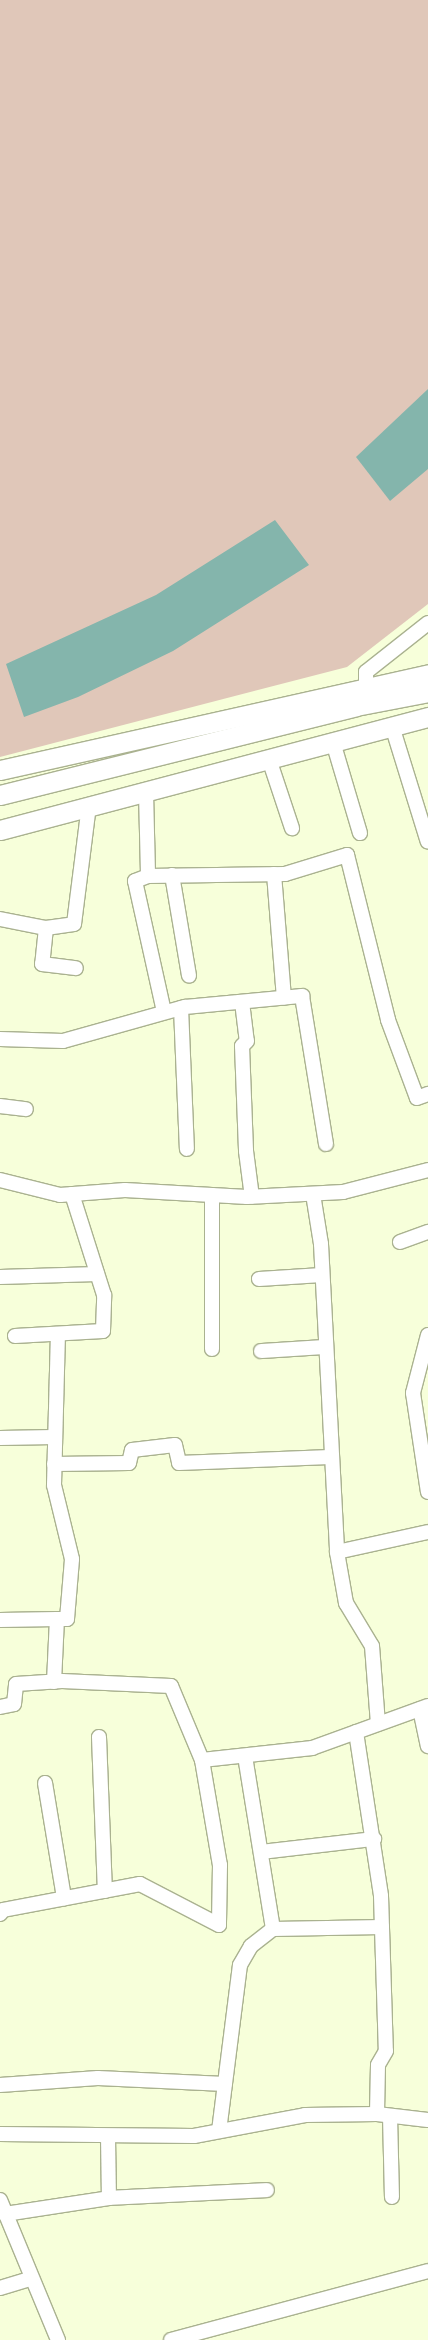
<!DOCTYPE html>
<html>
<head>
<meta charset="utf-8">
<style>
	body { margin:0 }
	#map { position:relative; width:428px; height:2340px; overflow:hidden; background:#f7ffda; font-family:Jost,sans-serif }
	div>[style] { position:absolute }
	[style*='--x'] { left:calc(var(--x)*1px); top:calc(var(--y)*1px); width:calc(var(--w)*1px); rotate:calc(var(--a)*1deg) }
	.green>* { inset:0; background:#e0c7b9 }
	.water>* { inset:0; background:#84b5ac }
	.roads { filter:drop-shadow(1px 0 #aab290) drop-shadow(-1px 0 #aab290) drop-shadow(0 1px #aab290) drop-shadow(0 -1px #aab290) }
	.street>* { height:14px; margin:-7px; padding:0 7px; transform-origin:7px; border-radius:7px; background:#fff }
	.secondary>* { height:19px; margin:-9.5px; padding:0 9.5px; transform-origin:9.5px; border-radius:9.5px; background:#fff }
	span { translate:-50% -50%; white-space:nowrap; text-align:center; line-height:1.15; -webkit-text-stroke:4px #fff; paint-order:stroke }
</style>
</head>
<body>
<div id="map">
	<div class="green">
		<div style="clip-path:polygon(0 0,428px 0,428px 604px,347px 667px,0 757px)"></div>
	</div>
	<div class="water">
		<div style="clip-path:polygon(428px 389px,428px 469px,390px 501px,356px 457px)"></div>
		<div style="clip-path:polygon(275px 520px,309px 565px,173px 651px,78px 697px,24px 717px,6px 664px,156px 595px)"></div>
	</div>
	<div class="roads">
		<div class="street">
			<div style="--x:366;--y:688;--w:16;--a:-90"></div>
			<div style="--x:366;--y:672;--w:79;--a:-38.3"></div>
			<div style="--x:392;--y:726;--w:121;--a:72.8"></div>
			<div style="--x:333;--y:742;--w:95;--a:73.5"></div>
			<div style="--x:269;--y:759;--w:73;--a:71.6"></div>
			<div style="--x:146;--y:792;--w:84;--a:88.6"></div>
			<div style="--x:148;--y:876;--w:14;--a:159"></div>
			<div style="--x:135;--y:881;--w:134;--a:77.5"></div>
			<div style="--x:274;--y:874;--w:124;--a:85.4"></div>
			<div style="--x:172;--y:875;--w:102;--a:80.4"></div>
			<div style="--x:148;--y:876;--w:137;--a:-0.8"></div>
			<div style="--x:285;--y:874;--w:65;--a:-17"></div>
			<div style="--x:347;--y:855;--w:170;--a:76"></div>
			<div style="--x:388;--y:1020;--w:83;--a:69.6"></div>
			<div style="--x:417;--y:1098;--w:12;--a:-20"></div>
			<div style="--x:0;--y:919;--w:47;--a:11.1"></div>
			<div style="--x:46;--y:928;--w:36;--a:96"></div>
			<div style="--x:42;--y:964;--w:34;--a:7"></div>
			<div style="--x:46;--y:928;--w:28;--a:-8"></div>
			<div style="--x:74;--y:924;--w:119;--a:-82.8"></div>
			<div style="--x:242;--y:1002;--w:39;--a:83"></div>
			<div style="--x:247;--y:1041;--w:7;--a:135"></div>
			<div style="--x:242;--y:1046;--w:105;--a:87.8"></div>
			<div style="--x:246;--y:1151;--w:46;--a:82.6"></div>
			<div style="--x:181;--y:1008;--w:141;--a:87.6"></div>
			<div style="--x:0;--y:1039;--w:63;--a:1.8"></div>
			<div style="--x:63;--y:1041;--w:127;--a:-15.6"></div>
			<div style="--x:185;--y:1007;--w:118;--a:-5.4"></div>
			<div style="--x:302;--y:996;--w:150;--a:80.8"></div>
			<div style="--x:0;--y:1106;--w:26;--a:7"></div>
			<div style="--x:0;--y:1180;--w:62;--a:14"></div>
			<div style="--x:60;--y:1195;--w:65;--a:-4.4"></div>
			<div style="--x:125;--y:1190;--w:122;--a:3.3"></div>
			<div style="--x:247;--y:1197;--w:96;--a:-3"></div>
			<div style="--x:343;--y:1192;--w:88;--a:-14.5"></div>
			<div style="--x:313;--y:1194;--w:51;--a:80.9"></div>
			<div style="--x:321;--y:1244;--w:308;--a:87"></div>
			<div style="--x:337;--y:1552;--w:52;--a:80"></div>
			<div style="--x:346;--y:1603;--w:50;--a:58.8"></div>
			<div style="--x:372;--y:1646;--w:78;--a:85.6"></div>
			<div style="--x:212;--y:1195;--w:154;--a:90"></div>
			<div style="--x:400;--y:1242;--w:30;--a:-20"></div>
			<div style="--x:0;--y:1277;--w:97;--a:-1.8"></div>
			<div style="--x:259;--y:1279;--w:63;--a:-3.6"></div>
			<div style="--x:428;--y:1335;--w:60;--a:104.5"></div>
			<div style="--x:413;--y:1393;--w:100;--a:81.4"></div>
			<div style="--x:15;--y:1336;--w:88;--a:-3.3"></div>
			<div style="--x:103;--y:1331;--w:36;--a:-88"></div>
			<div style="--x:104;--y:1295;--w:106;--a:-107.6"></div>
			<div style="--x:261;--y:1351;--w:64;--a:-3.6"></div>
			<div style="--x:0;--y:1438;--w:54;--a:-1.1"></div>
			<div style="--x:54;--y:1464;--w:75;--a:-0.8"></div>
			<div style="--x:129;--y:1463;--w:13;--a:-77"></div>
			<div style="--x:132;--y:1450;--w:43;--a:-6.6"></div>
			<div style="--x:175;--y:1445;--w:18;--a:77"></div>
			<div style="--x:179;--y:1463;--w:151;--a:-2.3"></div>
			<div style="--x:337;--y:1552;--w:93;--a:-12.4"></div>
			<div style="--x:0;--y:1620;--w:57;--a:-1"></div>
			<div style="--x:54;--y:1682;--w:63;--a:-87.3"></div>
			<div style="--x:57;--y:1619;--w:10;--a:0"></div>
			<div style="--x:67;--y:1619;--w:60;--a:-85.2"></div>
			<div style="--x:72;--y:1559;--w:76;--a:-103.7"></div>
			<div style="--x:54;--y:1485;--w:151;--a:-88.5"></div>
			<div style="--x:0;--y:1707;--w:14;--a:-12"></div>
			<div style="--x:14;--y:1704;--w:20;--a:-84"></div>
			<div style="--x:16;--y:1684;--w:46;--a:-3.7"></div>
			<div style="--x:62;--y:1681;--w:109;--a:2.6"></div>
			<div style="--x:171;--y:1686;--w:80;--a:67.3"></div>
			<div style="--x:202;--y:1760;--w:107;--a:80.3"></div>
			<div style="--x:220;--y:1865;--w:60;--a:91"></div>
			<div style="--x:219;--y:1925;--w:89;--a:-152.6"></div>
			<div style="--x:140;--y:1884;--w:139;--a:169.3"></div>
			<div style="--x:3;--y:1910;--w:5;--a:127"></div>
			<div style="--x:420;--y:1709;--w:38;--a:78"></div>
			<div style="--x:356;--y:1732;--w:166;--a:81.3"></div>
			<div style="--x:381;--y:1896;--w:155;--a:88.2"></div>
			<div style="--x:386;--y:2051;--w:16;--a:120"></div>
			<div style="--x:378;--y:2065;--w:49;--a:91.2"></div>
			<div style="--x:99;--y:1737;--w:154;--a:87.8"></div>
			<div style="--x:202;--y:1760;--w:111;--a:-6.2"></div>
			<div style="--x:312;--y:1748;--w:123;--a:-19.9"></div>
			<div style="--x:45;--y:1783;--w:117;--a:80.6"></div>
			<div style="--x:261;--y:1852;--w:114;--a:-6.6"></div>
			<div style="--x:273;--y:1929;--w:109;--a:-1.1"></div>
			<div style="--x:0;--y:2085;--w:98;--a:-4.1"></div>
			<div style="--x:98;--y:2078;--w:127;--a:2.7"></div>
			<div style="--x:390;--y:2116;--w:81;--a:88.6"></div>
			<div style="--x:219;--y:2131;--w:167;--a:-82.8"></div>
			<div style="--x:240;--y:1965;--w:22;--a:-60"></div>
			<div style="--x:251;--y:1946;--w:28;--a:-38"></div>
			<div style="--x:273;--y:1929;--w:175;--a:-99.2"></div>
			<div style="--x:0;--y:2134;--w:194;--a:0.6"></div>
			<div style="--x:194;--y:2136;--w:113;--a:-10.7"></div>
			<div style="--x:305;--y:2115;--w:72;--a:-0.8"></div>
			<div style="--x:377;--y:2114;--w:51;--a:6.7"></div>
			<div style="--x:108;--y:2137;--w:61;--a:89.1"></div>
			<div style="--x:0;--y:2200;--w:152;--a:67.5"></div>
			<div style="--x:5;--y:2214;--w:105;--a:-8.7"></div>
			<div style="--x:109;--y:2198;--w:158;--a:-2.9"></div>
			<div style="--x:0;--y:2288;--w:31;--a:-17"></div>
			<div style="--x:171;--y:2340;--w:266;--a:-15"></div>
		</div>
		<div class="secondary">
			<div style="--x:0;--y:770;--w:439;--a:-12.6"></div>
			<div style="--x:0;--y:795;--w:367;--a:-14"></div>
			<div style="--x:356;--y:706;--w:73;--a:-11"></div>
			<div style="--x:0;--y:830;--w:443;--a:-14.8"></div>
		</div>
	</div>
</div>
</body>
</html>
